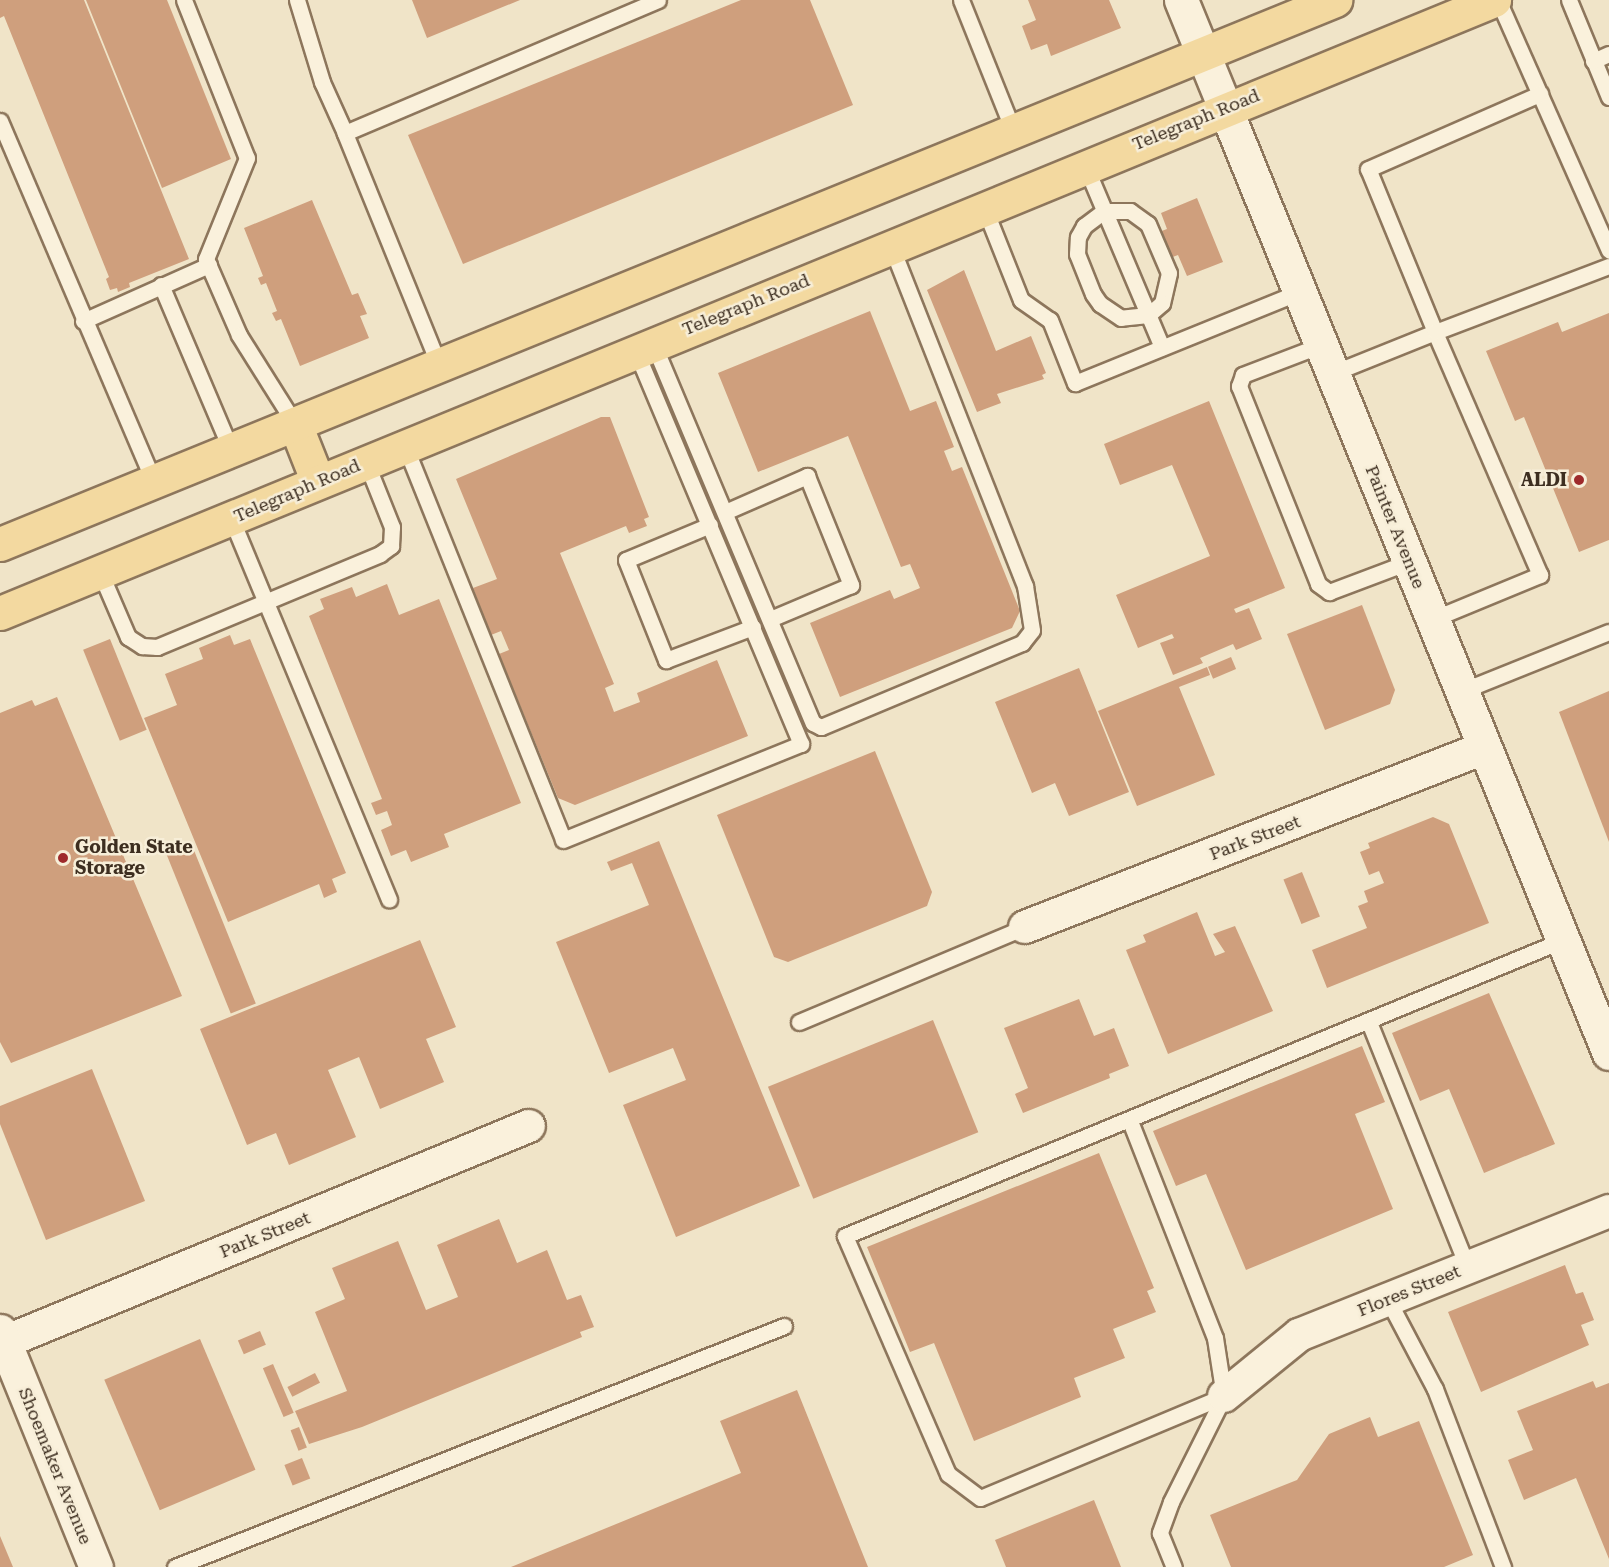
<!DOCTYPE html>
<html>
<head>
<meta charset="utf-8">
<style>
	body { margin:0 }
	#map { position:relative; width:1609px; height:1567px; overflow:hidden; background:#f0e4c8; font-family:"Roboto Serif",serif }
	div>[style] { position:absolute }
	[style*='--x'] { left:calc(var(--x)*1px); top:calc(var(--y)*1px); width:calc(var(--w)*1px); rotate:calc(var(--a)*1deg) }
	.building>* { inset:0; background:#cf9f7d; transform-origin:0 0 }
	.roads { filter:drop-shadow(2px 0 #8d765c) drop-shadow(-2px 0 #8d765c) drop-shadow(0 2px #8d765c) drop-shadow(0 -2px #8d765c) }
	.service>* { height:15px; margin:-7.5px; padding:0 7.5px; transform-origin:7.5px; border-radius:7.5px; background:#faf1dc }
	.minor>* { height:32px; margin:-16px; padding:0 16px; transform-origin:16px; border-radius:16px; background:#faf1dc }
	.tertiary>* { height:33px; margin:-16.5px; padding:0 16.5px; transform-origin:16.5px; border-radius:16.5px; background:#faf1dc }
	.secondary>* { height:33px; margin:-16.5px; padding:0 16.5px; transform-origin:16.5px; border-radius:16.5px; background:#faf1dc }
	.primary>* { height:33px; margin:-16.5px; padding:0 16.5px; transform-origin:16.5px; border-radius:16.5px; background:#f3d9a0 }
	.dots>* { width:16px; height:16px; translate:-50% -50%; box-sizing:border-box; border:3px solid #f7eed8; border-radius:50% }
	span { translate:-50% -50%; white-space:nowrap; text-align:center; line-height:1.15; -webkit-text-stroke:5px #f7eed8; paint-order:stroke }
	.street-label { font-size:18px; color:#3d2e20 }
	.poi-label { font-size:18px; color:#3d2e20; font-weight:700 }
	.right { translate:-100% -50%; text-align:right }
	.left { translate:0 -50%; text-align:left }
</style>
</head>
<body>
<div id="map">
	<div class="building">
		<div style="clip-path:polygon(0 0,84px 0,189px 259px,129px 283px,130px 287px,118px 292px,117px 288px,110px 290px,106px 279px,109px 277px,4px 16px,0 18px)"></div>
		<div style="clip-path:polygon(86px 0,167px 0,231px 159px,162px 188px)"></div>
		<div style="clip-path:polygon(412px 0,520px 0,427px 38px)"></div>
		<div style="clip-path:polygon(741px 0,810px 0,853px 105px,463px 264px,408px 135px)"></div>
		<div style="clip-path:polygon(1028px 0,1109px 0,1121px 28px,1051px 56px,1047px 44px,1031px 50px,1022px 26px,1036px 20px)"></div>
		<div style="clip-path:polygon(1197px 198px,1223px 262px,1187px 276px,1178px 255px,1170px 258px,1159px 232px,1167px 229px,1161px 213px)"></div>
		<div style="clip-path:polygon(312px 200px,352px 295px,358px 293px,367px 314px,360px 316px,369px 338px,300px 366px,281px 319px,276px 321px,272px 313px,277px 311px,266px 283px,261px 285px,258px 278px,263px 276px,244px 228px)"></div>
		<div style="clip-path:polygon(964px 270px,996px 351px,1031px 336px,1046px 373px,1042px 375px,1044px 379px,997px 394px,1001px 403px,977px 412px,927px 290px)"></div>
		<div style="clip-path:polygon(870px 311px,910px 411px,936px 401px,954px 447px,944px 451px,952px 471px,962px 467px,1020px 611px,1012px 628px,840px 697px,810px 623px,890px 590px,894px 599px,920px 588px,910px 564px,901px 567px,848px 436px,758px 472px,718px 373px)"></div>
		<div style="clip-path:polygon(1609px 313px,1609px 540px,1579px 552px,1524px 417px,1515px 421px,1486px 351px,1558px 322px,1562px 332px)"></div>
		<div style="clip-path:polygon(1209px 401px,1285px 588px,1234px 609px,1236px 613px,1249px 608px,1262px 639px,1236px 650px,1233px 644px,1200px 658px,1203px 663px,1173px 675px,1160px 643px,1174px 638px,1172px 634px,1138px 648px,1116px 595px,1210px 556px,1172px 465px,1120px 485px,1104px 444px)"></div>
		<div style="clip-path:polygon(601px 417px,610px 417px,649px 517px,644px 519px,647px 526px,629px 533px,626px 526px,560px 553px,614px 684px,605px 688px,614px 712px,640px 702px,637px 693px,717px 660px,748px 736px,575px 805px,558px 798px,499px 654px,509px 650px,501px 631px,491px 635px,473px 588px,497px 579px,456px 479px)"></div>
		<div style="clip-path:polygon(387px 584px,399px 615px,439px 599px,521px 803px,444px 834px,449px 847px,411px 862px,406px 850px,391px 856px,381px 830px,392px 825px,387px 811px,376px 815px,371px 803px,382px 799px,309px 616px,324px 609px,320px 599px,352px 587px,356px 597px)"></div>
		<div style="clip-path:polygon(1362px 605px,1395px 690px,1390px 704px,1325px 730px,1287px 634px)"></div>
		<div style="clip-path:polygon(230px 635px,234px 645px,250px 639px,346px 873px,332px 879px,337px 892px,324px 898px,319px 884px,228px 922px,144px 718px,177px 705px,165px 674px,203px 659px,199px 648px)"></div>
		<div style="left:110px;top:639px;width:98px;height:29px;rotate:68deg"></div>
		<div style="left:1231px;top:657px;width:13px;height:25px;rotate:67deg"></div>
		<div style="clip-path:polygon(1207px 667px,1210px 675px,1179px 687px,1215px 775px,1137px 806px,1098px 711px)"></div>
		<div style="clip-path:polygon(1079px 668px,1129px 792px,1069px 816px,1055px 783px,1032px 793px,995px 702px)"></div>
		<div style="clip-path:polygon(1609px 691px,1609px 842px,1559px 712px)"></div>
		<div style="clip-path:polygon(57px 697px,182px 996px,11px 1063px,0 1042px,0 713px,32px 700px,35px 706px)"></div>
		<div style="clip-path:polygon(875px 751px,932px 892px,927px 906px,788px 962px,774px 957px,717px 815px)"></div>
		<div style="clip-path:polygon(1433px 817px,1449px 824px,1489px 923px,1327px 988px,1312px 950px,1367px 928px,1358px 906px,1368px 902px,1364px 891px,1384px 883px,1379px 871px,1369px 875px,1360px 852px,1370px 848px,1368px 843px)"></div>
		<div style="clip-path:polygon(659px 841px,800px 1186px,676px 1237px,623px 1105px,686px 1080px,673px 1048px,609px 1073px,556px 942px,649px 905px,632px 863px,611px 871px,607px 862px)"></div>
		<div style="left:191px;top:843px;width:173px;height:27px;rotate:68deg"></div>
		<div style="left:1302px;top:872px;width:48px;height:20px;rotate:68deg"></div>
		<div style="clip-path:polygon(1197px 912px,1215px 956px,1225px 952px,1213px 934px,1235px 926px,1273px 1011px,1168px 1054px,1126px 950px,1146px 942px,1143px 935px)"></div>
		<div style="clip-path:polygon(420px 940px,456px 1027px,426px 1039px,444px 1082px,380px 1109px,359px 1057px,328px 1070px,356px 1137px,289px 1165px,276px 1133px,247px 1145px,200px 1029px)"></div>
		<div style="clip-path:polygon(1489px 993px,1555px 1144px,1484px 1173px,1449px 1089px,1420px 1101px,1392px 1033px)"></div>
		<div style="clip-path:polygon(1079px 999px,1094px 1036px,1114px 1028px,1129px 1066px,1109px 1074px,1110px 1078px,1023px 1113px,1015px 1094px,1028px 1088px,1004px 1028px)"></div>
		<div style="left:933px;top:1020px;width:121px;height:178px;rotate:68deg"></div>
		<div style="clip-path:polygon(1362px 1046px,1385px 1102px,1355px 1114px,1393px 1209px,1246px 1270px,1206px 1174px,1176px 1186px,1153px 1131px)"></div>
		<div style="clip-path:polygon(92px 1069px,145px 1201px,46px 1240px,0 1124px,0 1106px)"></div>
		<div style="clip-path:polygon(1099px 1153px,1154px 1288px,1147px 1291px,1156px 1312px,1113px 1329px,1125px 1358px,1074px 1378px,1081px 1397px,974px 1441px,934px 1343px,910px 1352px,867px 1247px)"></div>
		<div style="clip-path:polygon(499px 1219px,517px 1263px,547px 1250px,567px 1300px,581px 1295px,594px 1327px,580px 1332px,582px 1337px,362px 1427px,309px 1444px,295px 1411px,347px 1391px,315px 1312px,345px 1299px,332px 1268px,398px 1241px,426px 1310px,458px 1297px,437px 1245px)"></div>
		<div style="clip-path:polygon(1565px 1265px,1576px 1294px,1583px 1292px,1594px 1320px,1581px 1325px,1589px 1345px,1481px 1392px,1448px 1312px)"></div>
		<div style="left:260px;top:1331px;width:15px;height:24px;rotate:67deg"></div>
		<div style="left:200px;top:1339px;width:142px;height:104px;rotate:67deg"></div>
		<div style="left:273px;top:1364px;width:53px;height:11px;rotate:67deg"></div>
		<div style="left:315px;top:1373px;width:11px;height:31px;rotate:63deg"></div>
		<div style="clip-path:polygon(1593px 1381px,1596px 1388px,1609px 1383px,1609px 1559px,1576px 1478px,1524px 1500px,1508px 1460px,1533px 1450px,1517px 1411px)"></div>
		<div style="clip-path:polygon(797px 1390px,868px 1567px,511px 1567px,741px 1473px,720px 1421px)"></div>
		<div style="clip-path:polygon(1370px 1417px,1378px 1437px,1419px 1421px,1473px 1555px,1444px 1567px,1231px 1567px,1210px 1515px,1297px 1480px,1329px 1434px)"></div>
		<div style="left:299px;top:1427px;width:22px;height:9px;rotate:69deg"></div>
		<div style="left:302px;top:1458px;width:22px;height:19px;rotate:68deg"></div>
		<div style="clip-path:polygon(1094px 1500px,1121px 1567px,1006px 1567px,995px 1540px)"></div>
		<div style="clip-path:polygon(0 1536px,13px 1567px,0 1567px)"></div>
	</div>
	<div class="roads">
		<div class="service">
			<div style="--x:184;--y:0;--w:170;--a:68.3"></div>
			<div style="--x:247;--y:158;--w:109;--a:112.1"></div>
			<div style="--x:206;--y:259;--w:83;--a:66.5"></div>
			<div style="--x:239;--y:335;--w:105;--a:57.8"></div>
			<div style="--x:297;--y:0;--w:86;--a:73"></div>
			<div style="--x:322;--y:82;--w:56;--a:65.7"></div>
			<div style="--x:961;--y:0;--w:140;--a:68.2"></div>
			<div style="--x:1498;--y:0;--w:274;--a:66.1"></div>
			<div style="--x:1569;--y:0;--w:105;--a:67.6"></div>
			<div style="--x:1593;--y:61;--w:17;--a:-24"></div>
			<div style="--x:0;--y:121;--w:392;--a:66.9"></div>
			<div style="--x:1085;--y:165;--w:198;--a:67.1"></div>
			<div style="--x:984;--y:207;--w:100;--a:68.3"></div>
			<div style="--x:1021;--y:300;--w:35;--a:35"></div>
			<div style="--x:1050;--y:320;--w:68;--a:68.4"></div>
			<div style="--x:1075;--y:383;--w:242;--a:-22.1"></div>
			<div style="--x:1104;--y:211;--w:26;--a:0"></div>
			<div style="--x:1130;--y:211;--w:22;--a:36"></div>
			<div style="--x:1148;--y:224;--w:53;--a:66.8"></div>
			<div style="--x:1169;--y:273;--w:31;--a:103"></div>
			<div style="--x:1162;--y:303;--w:18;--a:139"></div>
			<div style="--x:1148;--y:315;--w:27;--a:174"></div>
			<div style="--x:1121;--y:318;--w:25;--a:-146"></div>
			<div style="--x:1100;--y:304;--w:12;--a:-125"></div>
			<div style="--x:1093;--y:294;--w:43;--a:-111.8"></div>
			<div style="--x:1077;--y:254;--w:17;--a:-87"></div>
			<div style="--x:1078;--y:237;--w:13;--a:-61"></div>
			<div style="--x:1084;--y:226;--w:25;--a:-37"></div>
			<div style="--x:161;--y:285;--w:179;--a:67"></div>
			<div style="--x:83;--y:321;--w:138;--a:-24"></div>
			<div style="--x:653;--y:343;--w:412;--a:67.2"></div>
			<div style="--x:813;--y:723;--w:9;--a:27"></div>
			<div style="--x:821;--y:727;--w:218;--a:-22.7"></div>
			<div style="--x:1022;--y:643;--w:16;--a:-52"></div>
			<div style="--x:1032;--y:630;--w:45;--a:-99"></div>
			<div style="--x:1025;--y:586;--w:366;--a:-111.5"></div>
			<div style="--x:1321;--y:345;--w:84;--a:159"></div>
			<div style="--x:1243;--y:375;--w:12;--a:110"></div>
			<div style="--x:1239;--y:386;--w:213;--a:68.2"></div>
			<div style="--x:1318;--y:584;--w:14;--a:36"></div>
			<div style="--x:1329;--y:592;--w:85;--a:-20.6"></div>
			<div style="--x:439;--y:365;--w:250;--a:-112.1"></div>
			<div style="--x:345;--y:133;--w:340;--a:-23"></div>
			<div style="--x:1333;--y:373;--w:110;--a:-21.9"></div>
			<div style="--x:1435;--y:332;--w:176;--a:-112.3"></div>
			<div style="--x:1368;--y:169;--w:188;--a:-23.6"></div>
			<div style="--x:405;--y:446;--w:424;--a:68.1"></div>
			<div style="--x:563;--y:840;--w:257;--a:-22"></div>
			<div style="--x:801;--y:744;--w:426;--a:-112.8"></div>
			<div style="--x:725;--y:512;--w:90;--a:-23.7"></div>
			<div style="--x:807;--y:476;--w:118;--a:68"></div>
			<div style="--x:851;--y:585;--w:88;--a:157.2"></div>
			<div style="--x:231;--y:518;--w:413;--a:67.5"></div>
			<div style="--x:710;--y:525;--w:91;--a:157.4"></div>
			<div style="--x:626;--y:560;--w:108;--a:68.2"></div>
			<div style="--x:666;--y:660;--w:93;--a:-20.8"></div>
			<div style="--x:100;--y:572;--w:71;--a:66.7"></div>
			<div style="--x:128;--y:637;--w:17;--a:33"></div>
			<div style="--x:142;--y:646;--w:15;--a:4"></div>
			<div style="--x:157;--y:647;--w:242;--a:-22.6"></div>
			<div style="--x:380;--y:554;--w:14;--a:-36"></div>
			<div style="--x:391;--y:546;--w:19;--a:-87"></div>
			<div style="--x:392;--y:527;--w:70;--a:-111.8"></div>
			<div style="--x:1433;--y:619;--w:116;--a:-22.4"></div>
			<div style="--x:1540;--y:575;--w:265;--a:-113.4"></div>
			<div style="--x:1435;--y:332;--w:186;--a:-20.8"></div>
			<div style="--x:1462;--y:691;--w:158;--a:-21.9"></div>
			<div style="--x:799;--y:1022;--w:245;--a:-22.8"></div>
			<div style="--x:1369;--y:1022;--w:265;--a:68.1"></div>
			<div style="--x:1130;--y:1121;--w:233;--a:68.6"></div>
			<div style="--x:1215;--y:1338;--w:59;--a:81.2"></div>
			<div style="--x:1224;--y:1396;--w:119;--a:116.6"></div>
			<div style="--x:1171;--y:1502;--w:33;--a:110"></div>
			<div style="--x:1160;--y:1533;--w:37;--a:68"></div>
			<div style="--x:1388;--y:1300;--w:101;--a:62.2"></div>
			<div style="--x:1435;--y:1389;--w:191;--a:69.1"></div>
			<div style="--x:1224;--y:1396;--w:264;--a:157.3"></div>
			<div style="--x:980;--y:1498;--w:40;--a:-143"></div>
			<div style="--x:948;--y:1474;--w:259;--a:-113.4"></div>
			<div style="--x:845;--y:1236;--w:777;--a:-22.4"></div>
			<div style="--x:175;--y:1567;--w:655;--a:-21.59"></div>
		</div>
		<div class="minor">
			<div style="--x:1025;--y:927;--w:494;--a:-21.3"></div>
			<div style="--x:0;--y:1344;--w:572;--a:-22.4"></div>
			<div style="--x:1224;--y:1396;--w:97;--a:-39.1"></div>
			<div style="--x:1299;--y:1335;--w:334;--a:-21.8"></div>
		</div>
		<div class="tertiary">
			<div style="--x:1225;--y:108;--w:1020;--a:67.89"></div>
		</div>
		<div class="secondary">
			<div style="--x:1181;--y:0;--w:117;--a:67.8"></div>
			<div style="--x:0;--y:1331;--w:255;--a:67.9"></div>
		</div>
		<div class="primary">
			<div style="--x:295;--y:424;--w:62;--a:68.4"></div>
			<div style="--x:0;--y:544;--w:1442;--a:-22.17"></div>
			<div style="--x:0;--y:613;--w:1615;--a:-22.31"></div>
		</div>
	</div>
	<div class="dots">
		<div style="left:1579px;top:480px;background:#9e2a2b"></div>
		<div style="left:63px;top:858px;background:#9e2a2b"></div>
	</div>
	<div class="street-label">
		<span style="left:1196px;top:120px;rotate:-22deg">Telegraph Road</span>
		<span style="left:746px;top:305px;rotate:-22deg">Telegraph Road</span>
		<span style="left:297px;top:491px;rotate:-23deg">Telegraph Road</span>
		<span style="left:1395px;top:527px;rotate:68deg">Painter Avenue</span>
		<span style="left:1255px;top:838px;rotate:-21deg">Park Street</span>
		<span style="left:265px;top:1235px;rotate:-22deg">Park Street</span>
		<span style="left:1409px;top:1291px;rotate:-22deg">Flores Street</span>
		<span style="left:55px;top:1466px;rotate:68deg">Shoemaker Avenue</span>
	</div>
	<div class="poi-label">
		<span class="right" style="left:1567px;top:480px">ALDI</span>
		<span class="left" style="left:75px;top:858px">Golden State<br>Storage</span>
	</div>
</div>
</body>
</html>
